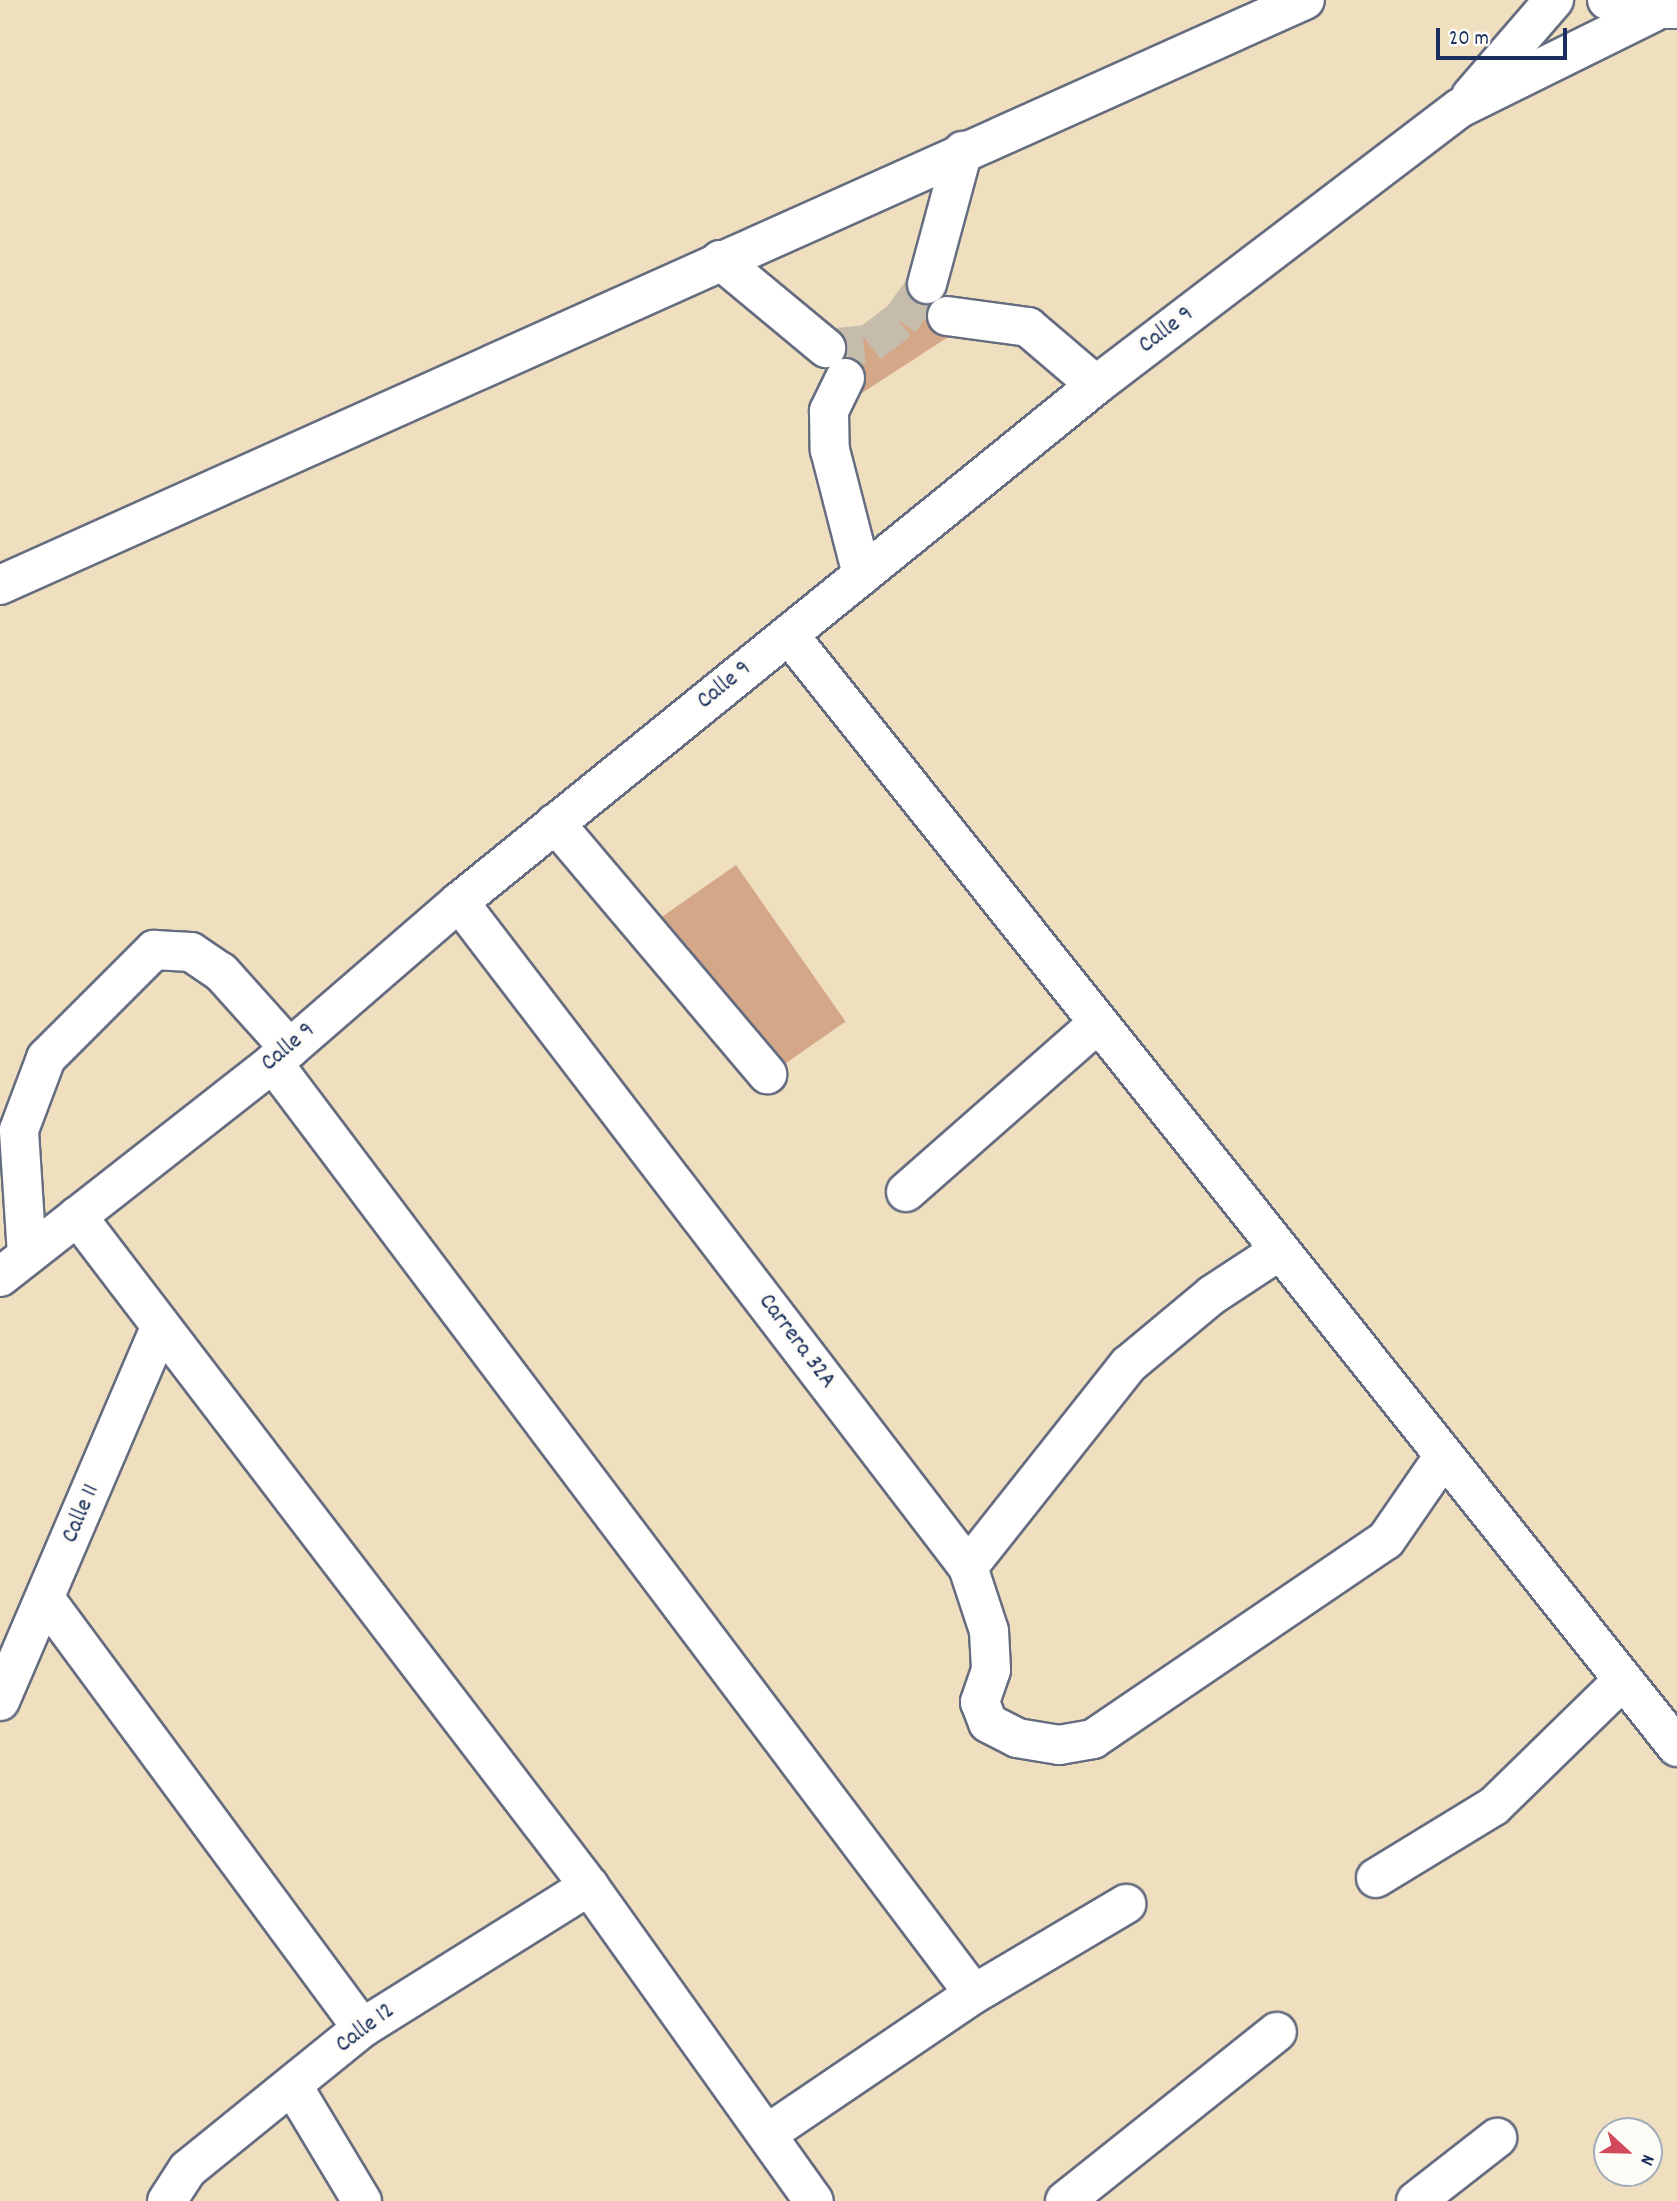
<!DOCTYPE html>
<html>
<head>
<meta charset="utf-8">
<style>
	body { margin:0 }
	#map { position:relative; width:1677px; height:2201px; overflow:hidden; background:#efdfbf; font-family:Dekko,sans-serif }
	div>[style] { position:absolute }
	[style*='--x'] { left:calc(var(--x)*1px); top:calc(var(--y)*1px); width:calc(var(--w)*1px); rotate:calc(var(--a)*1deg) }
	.building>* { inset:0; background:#d5a789; transform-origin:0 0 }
	.minor-tunnel>* { height:38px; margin-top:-19px; transform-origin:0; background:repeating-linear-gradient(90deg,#c5bcac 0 38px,transparent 0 57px) }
	.roads { filter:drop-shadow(2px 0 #656d80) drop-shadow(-2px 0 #656d80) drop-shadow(0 2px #656d80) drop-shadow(0 -2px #656d80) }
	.minor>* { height:38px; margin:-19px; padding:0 19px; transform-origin:19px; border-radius:19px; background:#fff }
	.major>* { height:38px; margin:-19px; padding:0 19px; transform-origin:19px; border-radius:19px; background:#fff }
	span { translate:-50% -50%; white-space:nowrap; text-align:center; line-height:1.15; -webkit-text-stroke:7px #fdfcf7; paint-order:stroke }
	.street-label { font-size:24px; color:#1b2f5e }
	.north { position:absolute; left:1593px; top:2117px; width:70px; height:70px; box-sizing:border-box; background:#fdfcf7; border:2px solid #a3aaba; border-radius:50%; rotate:112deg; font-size:19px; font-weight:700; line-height:28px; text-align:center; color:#1b2f5e }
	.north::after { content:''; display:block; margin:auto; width:24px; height:32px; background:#d1495b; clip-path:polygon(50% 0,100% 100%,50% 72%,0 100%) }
	.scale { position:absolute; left:1436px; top:28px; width:131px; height:32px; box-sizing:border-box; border:4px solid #1b2f5e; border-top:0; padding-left:9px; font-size:21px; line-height:24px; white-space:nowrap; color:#1b2f5e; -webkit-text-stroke:5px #fdfcf7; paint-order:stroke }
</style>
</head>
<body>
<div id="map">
	<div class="building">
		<div style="left:927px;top:284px;width:56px;height:120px;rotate:57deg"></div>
		<div style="left:736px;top:865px;width:191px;height:93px;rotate:55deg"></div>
	</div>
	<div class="minor-tunnel">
		<div style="--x:826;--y:348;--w:43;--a:-5.3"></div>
		<div style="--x:869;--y:344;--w:39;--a:-37"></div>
		<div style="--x:900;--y:321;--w:46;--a:-53.9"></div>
	</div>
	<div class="roads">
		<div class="minor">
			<div style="--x:1471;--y:96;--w:127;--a:-49.2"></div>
			<div style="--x:720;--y:260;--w:138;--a:39.7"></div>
			<div style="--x:927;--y:284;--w:138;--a:-74.9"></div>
			<div style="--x:947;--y:316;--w:82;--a:7.7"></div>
			<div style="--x:1028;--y:327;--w:89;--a:40.5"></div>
			<div style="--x:845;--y:378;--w:37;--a:116"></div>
			<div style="--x:829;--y:411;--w:39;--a:89"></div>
			<div style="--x:830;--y:450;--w:129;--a:75.6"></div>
			<div style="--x:789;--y:635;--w:1423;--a:51.39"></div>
			<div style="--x:555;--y:823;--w:329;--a:49.8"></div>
			<div style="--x:459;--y:902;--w:837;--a:52.57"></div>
			<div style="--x:968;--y:1567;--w:67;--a:71.8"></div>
			<div style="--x:989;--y:1631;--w:39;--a:87"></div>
			<div style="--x:991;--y:1670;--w:34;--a:109"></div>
			<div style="--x:980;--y:1702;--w:22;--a:69"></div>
			<div style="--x:988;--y:1723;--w:33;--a:27"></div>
			<div style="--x:1017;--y:1738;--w:43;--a:9.5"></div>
			<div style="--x:1059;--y:1745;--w:35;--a:-10"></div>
			<div style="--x:1093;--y:1739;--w:354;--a:-34.2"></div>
			<div style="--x:1386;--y:1540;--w:102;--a:-55.4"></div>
			<div style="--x:273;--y:1063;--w:1165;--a:53.02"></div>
			<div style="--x:906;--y:1192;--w:254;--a:-41.3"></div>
			<div style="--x:77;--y:1216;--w:843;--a:52.61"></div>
			<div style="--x:589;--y:1886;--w:387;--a:54.5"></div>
			<div style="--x:27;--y:1255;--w:125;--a:-93.7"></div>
			<div style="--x:19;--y:1130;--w:77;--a:-69.4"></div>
			<div style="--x:46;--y:1058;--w:153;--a:-45"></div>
			<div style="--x:154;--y:950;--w:37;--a:3"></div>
			<div style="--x:191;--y:952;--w:36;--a:34"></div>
			<div style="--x:221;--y:972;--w:103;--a:48.1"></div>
			<div style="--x:0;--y:1277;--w:347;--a:-38.1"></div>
			<div style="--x:273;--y:1063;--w:246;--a:-40.9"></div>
			<div style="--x:459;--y:902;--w:820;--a:-39.06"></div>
			<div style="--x:1096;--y:385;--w:457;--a:-37.3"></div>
			<div style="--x:1460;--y:108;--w:216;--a:-26.3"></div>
			<div style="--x:968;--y:1567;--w:258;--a:-51.6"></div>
			<div style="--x:1128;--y:1365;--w:109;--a:-39.8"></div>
			<div style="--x:1212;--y:1295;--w:80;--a:-33.3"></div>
			<div style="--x:46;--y:1600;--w:532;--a:53.56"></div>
			<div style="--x:0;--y:1701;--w:407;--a:-66.8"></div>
			<div style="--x:1376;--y:1878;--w:138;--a:-31.4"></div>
			<div style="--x:1494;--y:1806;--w:180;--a:-44.3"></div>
			<div style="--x:294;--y:2088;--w:132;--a:59"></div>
			<div style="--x:770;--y:2132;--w:246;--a:-34.1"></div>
			<div style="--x:974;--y:1994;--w:177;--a:-30.6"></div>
			<div style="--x:167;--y:2201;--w:38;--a:-57"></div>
			<div style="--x:188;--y:2169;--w:224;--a:-39"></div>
			<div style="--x:362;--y:2028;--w:268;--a:-32"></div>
			<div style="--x:1065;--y:2201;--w:271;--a:-38.6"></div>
			<div style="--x:1416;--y:2201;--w:103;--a:-37.9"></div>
		</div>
		<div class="major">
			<div style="--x:1607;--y:0;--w:27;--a:20"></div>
			<div style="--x:1632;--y:9;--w:45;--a:0"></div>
			<div style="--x:0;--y:585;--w:1430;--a:-24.15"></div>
		</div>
	</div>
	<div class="street-label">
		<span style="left:1167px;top:331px;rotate:-37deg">Calle 9</span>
		<span style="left:725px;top:686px;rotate:-39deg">Calle 9</span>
		<span style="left:289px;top:1048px;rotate:-40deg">Calle 9</span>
		<span style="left:796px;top:1342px;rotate:53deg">Carrera 32A</span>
		<span style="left:82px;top:1514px;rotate:-67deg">Calle 11</span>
		<span style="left:366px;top:2029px;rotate:-37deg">Calle 12</span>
	</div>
	<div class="north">N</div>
	<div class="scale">20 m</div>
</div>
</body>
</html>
